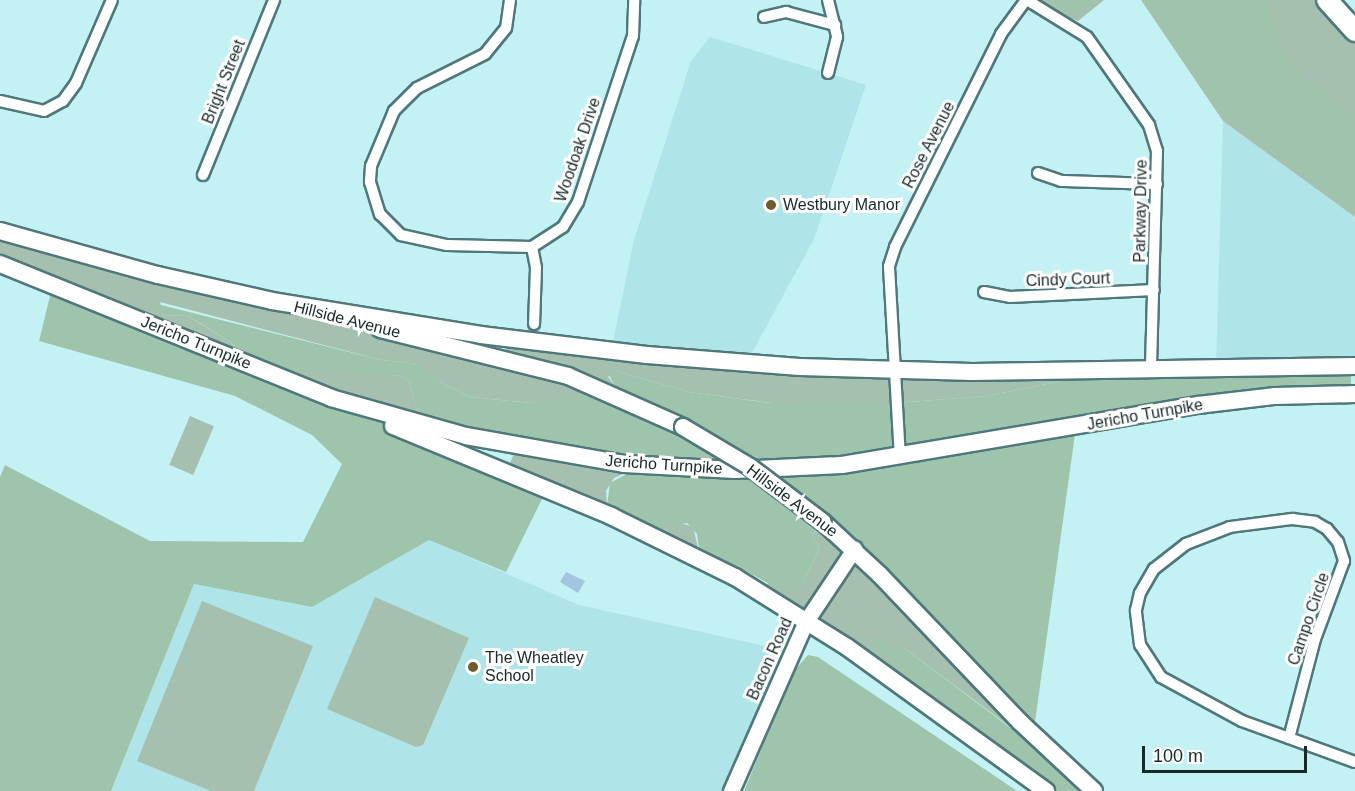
<!DOCTYPE html>
<html>
<head>
<meta charset="utf-8">
<style>
	body { margin:0 }
	#map { position:relative; width:1355px; height:791px; overflow:hidden; background:#c4f2f4; font-family:Helvetica,sans-serif }
	div>[style] { position:absolute }
	[style*='--x'] { left:calc(var(--x)*1px); top:calc(var(--y)*1px); width:calc(var(--w)*1px); rotate:calc(var(--a)*1deg) }
	.built>* { inset:0; background:#afe5e8 }
	.green>* { inset:0; background:#a6c0af; transform-origin:0 0 }
	.forest>* { inset:0; background:#9ec4ab }
	.water>* { inset:0; background:#a3c5e2 }
	.roads { filter:drop-shadow(2px 0 #4e787b) drop-shadow(-2px 0 #4e787b) drop-shadow(0 2px #4e787b) drop-shadow(0 -2px #4e787b) }
	.street>* { height:10px; margin:-5px; padding:0 5px; transform-origin:5px; border-radius:5px; background:#fff }
	.secondary>* { height:15px; margin:-7.5px; padding:0 7.5px; transform-origin:7.5px; border-radius:7.5px; background:#fff }
	.primary>* { height:16px; margin:-8px; padding:0 8px; transform-origin:8px; border-radius:8px; background:#fff }
	.highway>* { height:20px; margin:-10px; padding:0 10px; transform-origin:10px; border-radius:10px; background:#fff }
	.bridges { filter:drop-shadow(2px 0 #4e787b) drop-shadow(-2px 0 #4e787b) drop-shadow(0 2px #4e787b) drop-shadow(0 -2px #4e787b) }
	.primary-bridge>* { height:16px; margin:-8px; padding:0 8px; transform-origin:8px; border-radius:8px; background:#fff }
	.dots>* { width:16px; height:16px; translate:-50% -50%; box-sizing:border-box; border:3px solid #fff; border-radius:50% }
	span { translate:-50% -50%; white-space:nowrap; text-align:center; line-height:1.15; -webkit-text-stroke:6px #fff; paint-order:stroke }
	.street-label { font-size:16px; color:#18292a }
	.poi-label { font-size:16px; color:#18292a }
	.left { translate:0 -50%; text-align:left }
	.scale { position:absolute; left:1142px; top:746px; width:165px; height:27px; box-sizing:border-box; border:3px solid #18292a; border-top:0; padding-left:8px; font-size:18px; line-height:21px; white-space:nowrap; color:#18292a; -webkit-text-stroke:4px #fff; paint-order:stroke }
</style>
</head>
<body>
<div id="map">
	<div class="built">
		<div style="clip-path:polygon(710px 37px,866px 85px,814px 239px,747px 362px,611px 351px,634px 240px,691px 61px)"></div>
		<div style="clip-path:polygon(1223px 121px,1355px 217px,1355px 366px,1216px 367px)"></div>
		<div style="clip-path:polygon(429px 540px,579px 605px,792px 652px,733px 791px,111px 791px,194px 584px,312px 607px)"></div>
	</div>
	<div class="green">
		<div style="clip-path:polygon(1038px 0,1104px 0,1078px 21px,1051px 11px)"></div>
		<div style="clip-path:polygon(1141px 0,1315px 0,1337px 23px,1355px 43px,1355px 217px,1223px 121px)"></div>
		<div style="clip-path:polygon(0 231px,503px 357px,511px 339px,647px 355px,1112px 371px,986px 396px,895px 403px,771px 403px,689px 392px,615px 371px,608px 377px,614px 384px,607px 391px,582px 398px,531px 403px,471px 397px,442px 383px,418px 364px,381px 360px,160px 302px,163px 315px,188px 316px,230px 342px,247px 360px,0 264px)"></div>
		<div style="clip-path:polygon(311px 367px,401px 376px,409px 382px,416px 407px,428px 424px,291px 375px,299px 368px)"></div>
		<div style="left:190px;top:416px;width:26px;height:53px;rotate:23deg"></div>
		<div style="clip-path:polygon(517px 447px,600px 448px,622px 460px,644px 465px,614px 478px,606px 491px,607px 506px,506px 472px)"></div>
		<div style="clip-path:polygon(678px 522px,693px 527px,700px 556px,653px 528px)"></div>
		<div style="clip-path:polygon(823px 522px,1080px 779px,907px 650px,871px 641px,941px 705px,1008px 751px,1050px 791px,714px 566px,737px 566px,766px 584px,804px 579px,820px 548px,812px 535px)"></div>
		<div style="clip-path:polygon(375px 597px,469px 638px,423px 745px,416px 747px,327px 709px)"></div>
		<div style="clip-path:polygon(202px 601px,313px 646px,254px 791px,211px 791px,137px 761px)"></div>
	</div>
	<div class="forest">
		<div style="clip-path:polygon(1049px 0,1096px 0,1080px 13px,1058px 8px)"></div>
		<div style="clip-path:polygon(1144px 0,1267px 0,1281px 50px,1291px 67px,1355px 122px,1355px 212px,1222px 116px)"></div>
		<div style="clip-path:polygon(53px 284px,247px 360px,230px 342px,200px 323px,188px 316px,164px 315px,153px 303px,381px 360px,419px 364px,442px 383px,471px 397px,531px 403px,607px 391px,614px 384px,608px 373px,615px 371px,689px 392px,770px 403px,895px 403px,986px 396px,1112px 371px,1351px 366px,1351px 394px,1076px 427px,1033px 736px,822px 522px,812px 535px,820px 548px,804px 579px,799px 586px,780px 590px,737px 566px,714px 566px,700px 556px,697px 534px,687px 523px,653px 528px,607px 506px,610px 483px,642px 466px,622px 460px,610px 451px,592px 450px,582px 459px,428px 424px,416px 407px,409px 382px,401px 376px,299px 368px,291px 375px,331px 398px,547px 489px,506px 572px,429px 540px,312px 607px,194px 584px,111px 791px,0 791px,0 477px,5px 465px,150px 541px,303px 542px,342px 464px,312px 435px,235px 396px,39px 341px)"></div>
		<div style="clip-path:polygon(875px 637px,907px 650px,1094px 791px,1050px 791px,1008px 751px,959px 720px,874px 647px,871px 640px)"></div>
		<div style="clip-path:polygon(808px 655px,818px 657px,1017px 791px,744px 791px,794px 671px)"></div>
	</div>
	<div class="water">
		<div style="clip-path:polygon(566px 572px,585px 581px,578px 593px,560px 582px)"></div>
	</div>
	<div class="roads">
		<div class="street">
			<div style="--x:510;--y:0;--w:28;--a:98"></div>
			<div style="--x:506;--y:28;--w:33;--a:129"></div>
			<div style="--x:485;--y:54;--w:76;--a:153.4"></div>
			<div style="--x:417;--y:88;--w:33;--a:135"></div>
			<div style="--x:394;--y:111;--w:60;--a:112.7"></div>
			<div style="--x:371;--y:166;--w:16;--a:94"></div>
			<div style="--x:370;--y:182;--w:34;--a:73"></div>
			<div style="--x:380;--y:214;--w:30;--a:45"></div>
			<div style="--x:401;--y:235;--w:47;--a:12.3"></div>
			<div style="--x:447;--y:245;--w:85;--a:1.3"></div>
			<div style="--x:532;--y:247;--w:37;--a:-33"></div>
			<div style="--x:563;--y:227;--w:29;--a:-59"></div>
			<div style="--x:578;--y:202;--w:175;--a:-71.7"></div>
			<div style="--x:633;--y:36;--w:36;--a:-88"></div>
			<div style="--x:828;--y:0;--w:38;--a:76"></div>
			<div style="--x:837;--y:37;--w:37;--a:104"></div>
			<div style="--x:1027;--y:0;--w:70;--a:31.7"></div>
			<div style="--x:1087;--y:37;--w:108;--a:54.8"></div>
			<div style="--x:1149;--y:125;--w:27;--a:73"></div>
			<div style="--x:1157;--y:151;--w:219;--a:91.6"></div>
			<div style="--x:764;--y:17;--w:23;--a:-13"></div>
			<div style="--x:786;--y:12;--w:51;--a:14.9"></div>
			<div style="--x:0;--y:101;--w:45;--a:12.8"></div>
			<div style="--x:44;--y:111;--w:21;--a:-28"></div>
			<div style="--x:63;--y:101;--w:22;--a:-54"></div>
			<div style="--x:76;--y:83;--w:90;--a:-66.6"></div>
			<div style="--x:1038;--y:173;--w:24;--a:19"></div>
			<div style="--x:1061;--y:181;--w:96;--a:1.8"></div>
			<div style="--x:203;--y:175;--w:189;--a:-67.9"></div>
			<div style="--x:532;--y:247;--w:21;--a:79"></div>
			<div style="--x:536;--y:268;--w:56;--a:92"></div>
			<div style="--x:984;--y:292;--w:26;--a:11"></div>
			<div style="--x:1010;--y:297;--w:144;--a:-2.8"></div>
			<div style="--x:900;--y:458;--w:192;--a:-93.3"></div>
			<div style="--x:889;--y:266;--w:20;--a:-72"></div>
			<div style="--x:895;--y:247;--w:238;--a:-63.5"></div>
			<div style="--x:1001;--y:34;--w:42;--a:-53.7"></div>
			<div style="--x:1292;--y:519;--w:23;--a:7"></div>
			<div style="--x:1315;--y:522;--w:14;--a:30"></div>
			<div style="--x:1327;--y:529;--w:17;--a:50"></div>
			<div style="--x:1338;--y:542;--w:20;--a:72"></div>
			<div style="--x:1344;--y:561;--w:83;--a:110.4"></div>
			<div style="--x:1315;--y:639;--w:102;--a:104.7"></div>
			<div style="--x:1289;--y:738;--w:50;--a:-160.1"></div>
			<div style="--x:1242;--y:721;--w:92;--a:-151.5"></div>
			<div style="--x:1161;--y:677;--w:38;--a:-123"></div>
			<div style="--x:1140;--y:645;--w:35;--a:-97"></div>
			<div style="--x:1136;--y:610;--w:17;--a:-77"></div>
			<div style="--x:1140;--y:593;--w:28;--a:-60"></div>
			<div style="--x:1154;--y:569;--w:41;--a:-38"></div>
			<div style="--x:1186;--y:544;--w:47;--a:-21.1"></div>
			<div style="--x:1230;--y:527;--w:63;--a:-7.4"></div>
			<div style="--x:1289;--y:738;--w:70;--a:20"></div>
		</div>
		<div class="secondary">
			<div style="--x:731;--y:791;--w:186;--a:-66.2"></div>
			<div style="--x:806;--y:621;--w:87;--a:-56.3"></div>
		</div>
		<div class="primary">
			<div style="--x:0;--y:231;--w:164;--a:15.6"></div>
			<div style="--x:158;--y:275;--w:117;--a:12.8"></div>
			<div style="--x:272;--y:301;--w:212;--a:9.2"></div>
			<div style="--x:481;--y:335;--w:167;--a:6.9"></div>
			<div style="--x:647;--y:355;--w:153;--a:4.5"></div>
			<div style="--x:800;--y:367;--w:172;--a:1.7"></div>
			<div style="--x:972;--y:372;--w:383;--a:-0.9"></div>
			<div style="--x:0;--y:264;--w:357;--a:22"></div>
			<div style="--x:331;--y:398;--w:140;--a:15.7"></div>
			<div style="--x:466;--y:436;--w:160;--a:10"></div>
			<div style="--x:624;--y:464;--w:111;--a:3.1"></div>
			<div style="--x:735;--y:470;--w:107;--a:-2.7"></div>
			<div style="--x:842;--y:465;--w:361;--a:-9.6"></div>
			<div style="--x:1198;--y:405;--w:78;--a:-6.7"></div>
			<div style="--x:1275;--y:396;--w:80;--a:-1.4"></div>
			<div style="--x:380;--y:329;--w:194;--a:14"></div>
			<div style="--x:568;--y:376;--w:126;--a:23.9"></div>
			<div style="--x:393;--y:426;--w:236;--a:22.4"></div>
			<div style="--x:611;--y:516;--w:138;--a:26.2"></div>
			<div style="--x:735;--y:577;--w:132;--a:32"></div>
			<div style="--x:847;--y:647;--w:246;--a:35.9"></div>
			<div style="--x:823;--y:522;--w:78;--a:42.9"></div>
			<div style="--x:880;--y:575;--w:203;--a:46.4"></div>
			<div style="--x:1020;--y:722;--w:101;--a:43"></div>
		</div>
		<div class="highway">
			<div style="--x:1327;--y:0;--w:42;--a:47.9"></div>
		</div>
	</div>
	<div class="bridges">
		<div class="primary-bridge">
			<div style="--x:683;--y:427;--w:78;--a:30.8"></div>
			<div style="--x:750;--y:467;--w:91;--a:37"></div>
		</div>
	</div>
	<div class="dots">
		<div style="left:771px;top:205px;background:#6e5d2b"></div>
		<div style="left:473px;top:667px;background:#6e5d2b"></div>
	</div>
	<div class="street-label">
		<span style="left:224px;top:82px;rotate:-68deg">Bright Street</span>
		<span style="left:929px;top:145px;rotate:-63deg">Rose Avenue</span>
		<span style="left:578px;top:150px;rotate:-71deg">Woodoak Drive</span>
		<span style="left:1141px;top:211px;rotate:-89deg">Parkway Drive</span>
		<span style="left:1068px;top:280px;rotate:-2deg">Cindy Court</span>
		<span style="left:347px;top:320px;rotate:14deg">Hillside Avenue</span>
		<span style="left:196px;top:343px;rotate:22deg">Jericho Turnpike</span>
		<span style="left:1145px;top:415px;rotate:-10deg">Jericho Turnpike</span>
		<span style="left:664px;top:465px;rotate:4deg">Jericho Turnpike</span>
		<span style="left:792px;top:501px;rotate:37deg">Hillside Avenue</span>
		<span style="left:1309px;top:619px;rotate:-71deg">Campo Circle</span>
		<span style="left:770px;top:659px;rotate:-66deg">Bacon Road</span>
	</div>
	<div class="poi-label">
		<span class="left" style="left:783px;top:205px">Westbury Manor</span>
		<span class="left" style="left:485px;top:667px">The Wheatley<br>School</span>
	</div>
	<div class="scale">100 m</div>
</div>
</body>
</html>
